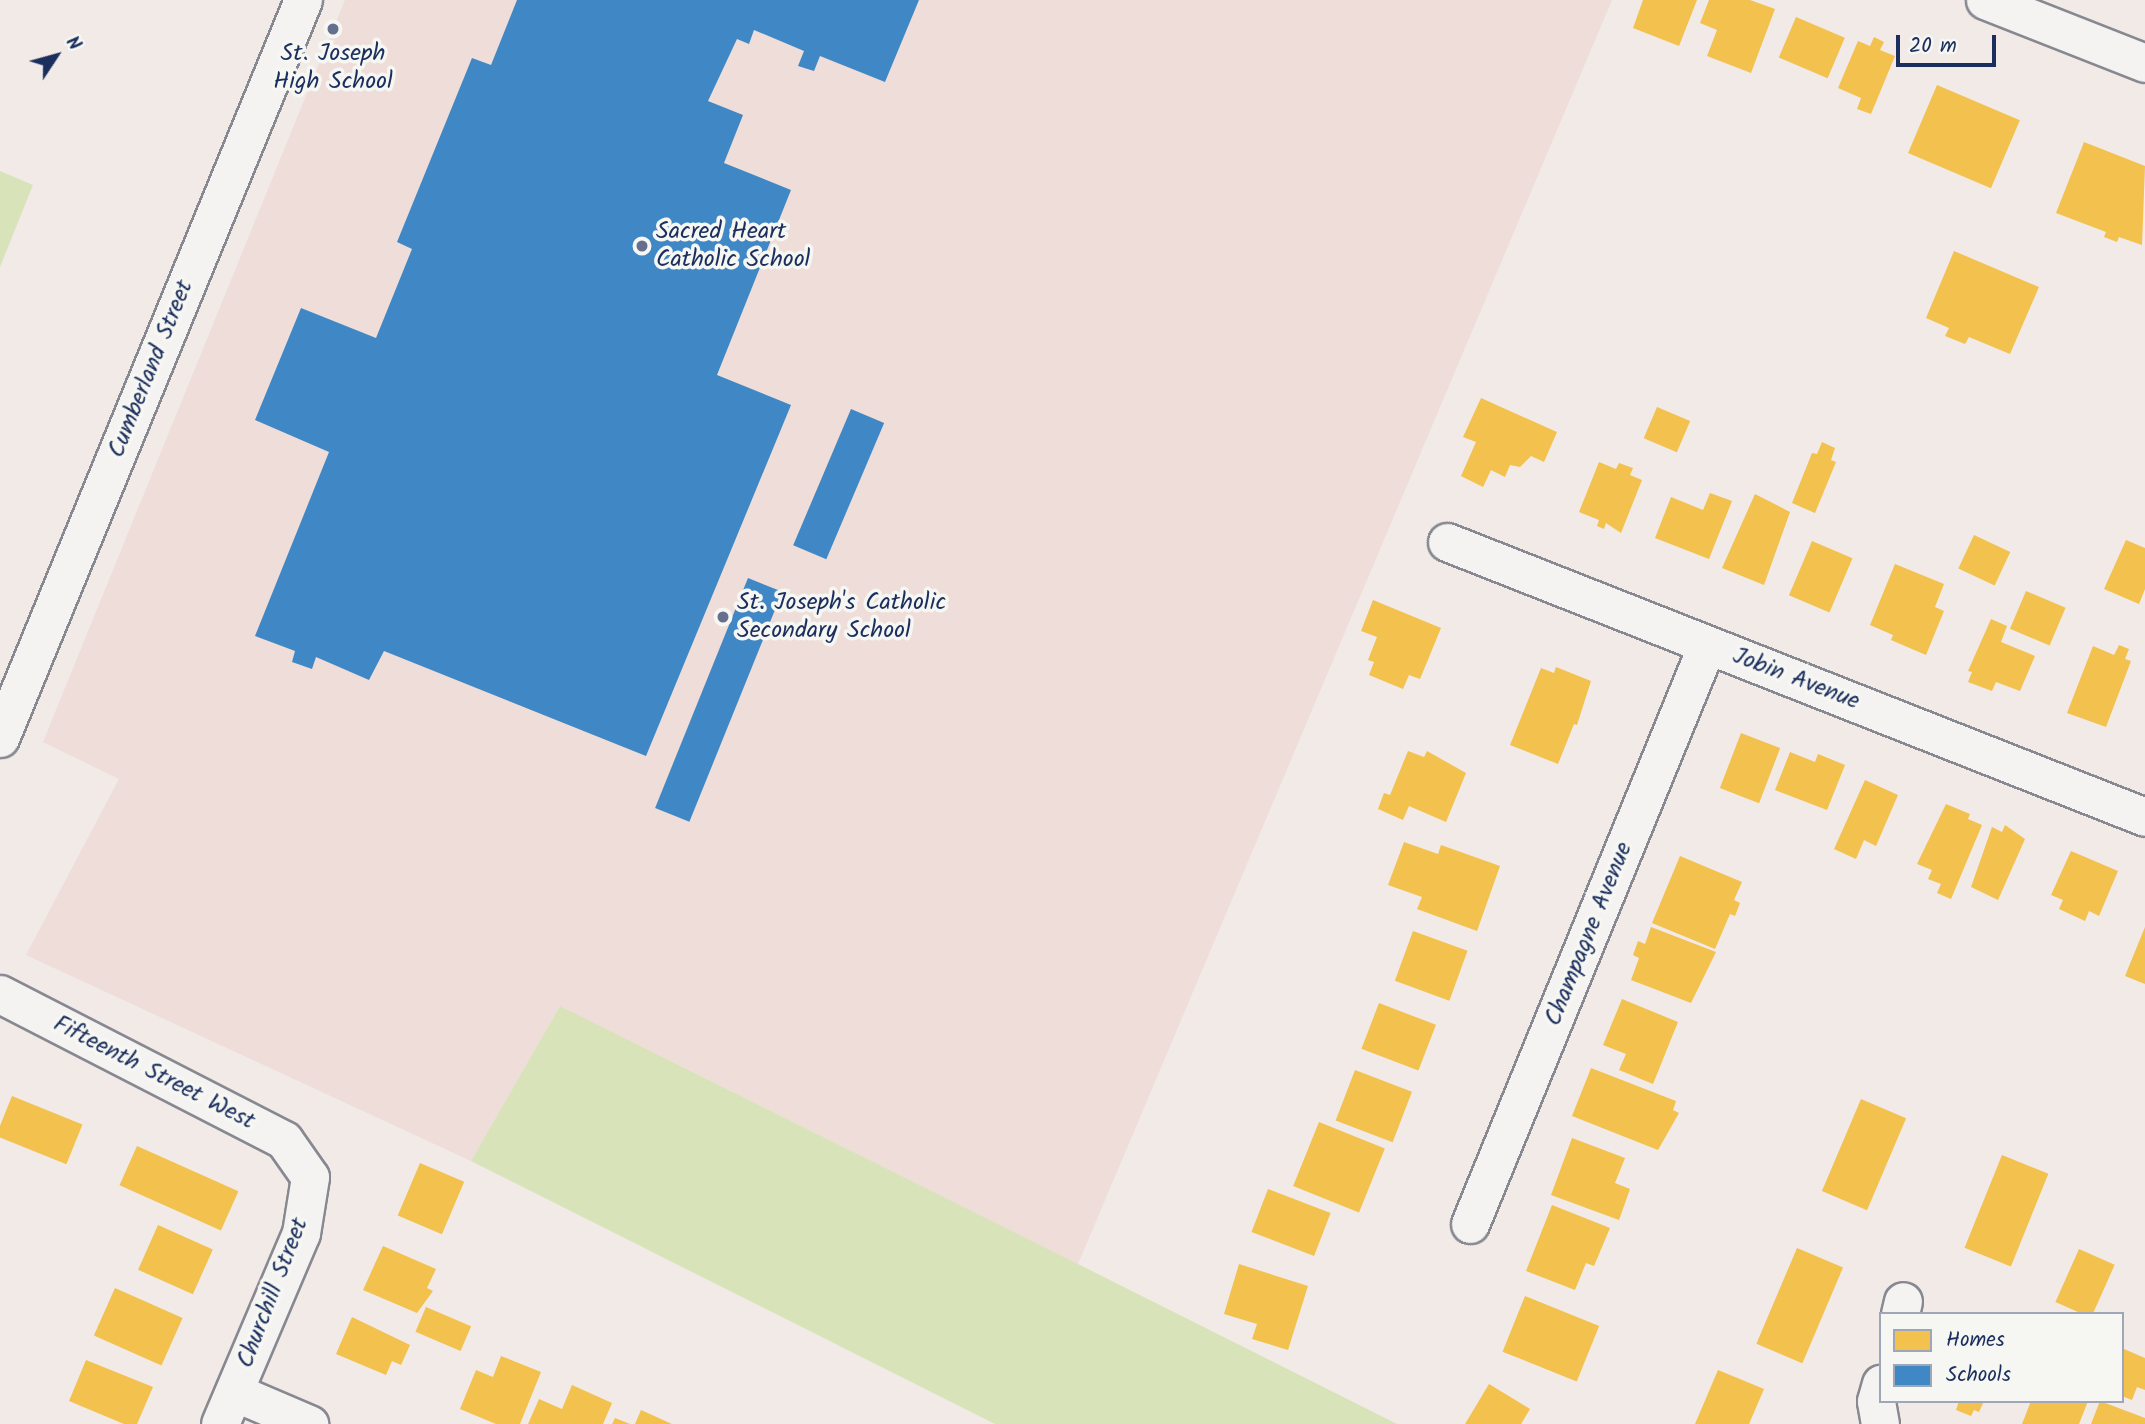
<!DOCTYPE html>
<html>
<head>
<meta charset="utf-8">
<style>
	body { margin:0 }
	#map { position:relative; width:2145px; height:1424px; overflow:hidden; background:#f1eae7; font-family:Kalam,sans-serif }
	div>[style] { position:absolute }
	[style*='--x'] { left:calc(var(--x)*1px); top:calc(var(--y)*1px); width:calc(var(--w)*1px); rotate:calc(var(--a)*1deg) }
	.built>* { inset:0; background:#eeddd8 }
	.green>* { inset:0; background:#d9e3b9 }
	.homes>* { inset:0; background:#f2c14e; transform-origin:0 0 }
	.schools>* { inset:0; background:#3f88c5; transform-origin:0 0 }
	.roads { filter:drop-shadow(2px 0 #878890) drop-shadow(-2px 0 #878890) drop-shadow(0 2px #878890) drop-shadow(0 -2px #878890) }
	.minor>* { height:37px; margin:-18.5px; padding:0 18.5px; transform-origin:18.5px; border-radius:18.5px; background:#f4f3f1 }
	.dots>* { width:19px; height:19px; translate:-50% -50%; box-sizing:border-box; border:4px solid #f6f6f2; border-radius:50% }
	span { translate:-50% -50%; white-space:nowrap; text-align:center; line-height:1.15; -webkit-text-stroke:7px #f6f6f2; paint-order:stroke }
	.poi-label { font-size:24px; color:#1b2f5e }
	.left { translate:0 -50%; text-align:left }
	.street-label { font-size:24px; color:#1b2f5e }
	.legend { position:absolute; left:1879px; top:1312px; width:245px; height:91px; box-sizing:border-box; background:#f6f6f2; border:2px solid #9ea6b7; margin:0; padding:9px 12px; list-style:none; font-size:21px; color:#1b2f5e }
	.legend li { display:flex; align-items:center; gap:14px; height:35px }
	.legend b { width:35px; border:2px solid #9ea6b7 }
	.north { position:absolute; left:21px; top:21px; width:70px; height:70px; -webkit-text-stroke:5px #f6f6f2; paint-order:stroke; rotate:54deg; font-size:19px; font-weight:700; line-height:28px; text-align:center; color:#1b2f5e }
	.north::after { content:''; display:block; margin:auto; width:24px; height:32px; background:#1b2f5e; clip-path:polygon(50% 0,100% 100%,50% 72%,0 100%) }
	.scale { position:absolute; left:1896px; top:35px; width:100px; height:32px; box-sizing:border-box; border:4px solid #1b2f5e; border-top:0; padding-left:9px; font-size:21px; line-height:24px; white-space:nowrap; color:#1b2f5e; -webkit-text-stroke:5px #f6f6f2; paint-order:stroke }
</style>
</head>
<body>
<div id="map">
	<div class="built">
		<div style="clip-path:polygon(345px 0,1612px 0,1078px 1264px,560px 1006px,471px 1161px,26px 955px,119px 779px,43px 742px)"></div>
	</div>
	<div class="green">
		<div style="clip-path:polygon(0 171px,33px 185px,0 267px)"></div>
		<div style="clip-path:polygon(560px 1006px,1078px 1264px,1397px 1424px,995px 1424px,471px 1161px)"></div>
	</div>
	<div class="homes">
		<div style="clip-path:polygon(1643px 0,1697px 0,1679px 46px,1633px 28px)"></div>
		<div style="clip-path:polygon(1709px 0,1750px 0,1775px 9px,1751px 73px,1707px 56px,1717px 30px,1700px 23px)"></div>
		<div style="left:1796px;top:17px;width:53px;height:44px;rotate:23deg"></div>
		<div style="clip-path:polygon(1874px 37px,1884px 42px,1880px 50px,1895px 56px,1871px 114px,1857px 109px,1861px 98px,1838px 88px,1858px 41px,1870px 46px)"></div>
		<div style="left:1937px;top:85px;width:90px;height:74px;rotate:23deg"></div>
		<div style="clip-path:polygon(2084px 142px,2145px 166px,2142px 245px,2119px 237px,2117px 242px,2104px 237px,2106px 232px,2056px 213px)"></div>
		<div style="clip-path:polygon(1954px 251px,2039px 287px,2010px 354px,1969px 337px,1965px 344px,1945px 336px,1949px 328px,1926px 318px)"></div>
		<div style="clip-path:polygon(1481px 398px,1557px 432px,1544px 462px,1531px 456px,1520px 467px,1510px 465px,1505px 477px,1491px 470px,1483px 487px,1461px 476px,1476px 442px,1463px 437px)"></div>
		<div style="left:1657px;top:407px;width:36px;height:34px;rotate:23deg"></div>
		<div style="clip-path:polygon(1822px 442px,1835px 448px,1831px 460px,1836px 462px,1815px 513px,1792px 503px,1812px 453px,1817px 454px)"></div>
		<div style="clip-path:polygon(1599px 462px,1616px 469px,1619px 463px,1633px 468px,1630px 475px,1642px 480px,1621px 533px,1606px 523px,1604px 529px,1597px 526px,1599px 520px,1579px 512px)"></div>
		<div style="clip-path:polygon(1710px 493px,1732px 501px,1709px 559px,1655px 538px,1671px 497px,1703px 510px)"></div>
		<div style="clip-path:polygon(1755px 494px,1790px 512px,1764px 585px,1722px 568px)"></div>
		<div style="left:1974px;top:535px;width:40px;height:37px;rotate:25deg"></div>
		<div style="clip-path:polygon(2126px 540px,2145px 548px,2145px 589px,2139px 604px,2104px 589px)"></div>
		<div style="left:1812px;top:541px;width:44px;height:59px;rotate:23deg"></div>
		<div style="clip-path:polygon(1895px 564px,1944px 584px,1935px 607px,1944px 611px,1926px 655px,1891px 640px,1893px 635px,1870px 625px)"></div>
		<div style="left:2026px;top:591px;width:43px;height:41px;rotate:23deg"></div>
		<div style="clip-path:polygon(1373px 600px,1441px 628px,1420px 679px,1409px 675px,1403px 689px,1369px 675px,1374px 662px,1368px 660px,1377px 637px,1361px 631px)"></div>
		<div style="clip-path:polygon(1991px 619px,2007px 626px,2001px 642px,2035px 656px,2020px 691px,1996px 682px,1992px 691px,1968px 682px,1972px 672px,1968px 671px)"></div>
		<div style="clip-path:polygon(2119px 645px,2129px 649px,2125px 659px,2131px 661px,2106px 727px,2067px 713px,2093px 646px,2114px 655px)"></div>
		<div style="clip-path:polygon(1556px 667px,1591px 681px,1577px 725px,1574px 724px,1558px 764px,1510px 745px,1541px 668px,1554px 673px)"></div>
		<div style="left:1741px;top:733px;width:42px;height:59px;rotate:21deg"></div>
		<div style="clip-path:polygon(1408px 751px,1424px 757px,1427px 751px,1466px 773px,1446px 822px,1409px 806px,1403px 820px,1378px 809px,1384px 793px,1390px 795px)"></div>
		<div style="clip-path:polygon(1790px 752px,1815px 762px,1818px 754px,1845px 765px,1827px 810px,1775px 790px)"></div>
		<div style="clip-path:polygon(1865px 780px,1898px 795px,1876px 846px,1864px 840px,1856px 859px,1834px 849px)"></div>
		<div style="clip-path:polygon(1946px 804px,1970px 814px,1968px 819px,1982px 825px,1951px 899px,1937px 893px,1941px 884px,1928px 879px,1932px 870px,1917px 864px)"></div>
		<div style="clip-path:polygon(2005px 825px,2025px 839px,1998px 900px,1971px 887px,1992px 827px,2002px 832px)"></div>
		<div style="clip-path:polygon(1404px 842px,1438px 854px,1441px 845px,1500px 866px,1477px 931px,1417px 909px,1422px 897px,1388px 885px)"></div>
		<div style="clip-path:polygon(2071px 851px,2118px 871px,2099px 916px,2089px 911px,2085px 921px,2059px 909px,2063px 900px,2051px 895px)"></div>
		<div style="clip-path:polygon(1680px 856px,1742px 882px,1734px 900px,1740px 903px,1735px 916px,1730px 914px,1715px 949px,1652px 923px)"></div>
		<div style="clip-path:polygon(1651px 927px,1716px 952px,1691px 1003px,1631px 980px,1639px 958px,1633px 955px,1638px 941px,1645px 944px)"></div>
		<div style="clip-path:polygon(2145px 927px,2145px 984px,2125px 976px)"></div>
		<div style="left:1413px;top:931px;width:58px;height:53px;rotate:20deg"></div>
		<div style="clip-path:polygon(1622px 999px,1678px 1022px,1653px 1084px,1619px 1070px,1626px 1054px,1603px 1045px)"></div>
		<div style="left:1379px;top:1003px;width:61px;height:49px;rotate:21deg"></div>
		<div style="clip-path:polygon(1591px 1068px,1676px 1101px,1673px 1110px,1679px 1113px,1658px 1150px,1572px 1116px)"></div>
		<div style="left:1355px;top:1070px;width:61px;height:54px;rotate:21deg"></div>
		<div style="left:12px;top:1096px;width:76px;height:43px;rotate:22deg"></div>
		<div style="left:1861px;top:1099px;width:49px;height:100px;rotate:23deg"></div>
		<div style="left:1319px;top:1122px;width:71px;height:69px;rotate:22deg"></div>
		<div style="clip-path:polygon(1572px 1138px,1625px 1158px,1615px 1183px,1630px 1189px,1619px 1220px,1551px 1195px)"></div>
		<div style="left:137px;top:1146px;width:111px;height:43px;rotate:24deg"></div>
		<div style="left:2002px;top:1155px;width:50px;height:100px;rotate:22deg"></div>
		<div style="left:420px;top:1163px;width:48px;height:57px;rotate:23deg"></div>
		<div style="left:1268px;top:1189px;width:67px;height:46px;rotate:21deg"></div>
		<div style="clip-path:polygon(1552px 1205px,1610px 1228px,1594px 1266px,1586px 1263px,1575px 1290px,1526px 1271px)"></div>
		<div style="left:158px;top:1225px;width:60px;height:49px;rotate:24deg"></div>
		<div style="clip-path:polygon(383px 1246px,436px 1269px,427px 1288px,433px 1291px,417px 1313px,363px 1290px)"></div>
		<div style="left:1797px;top:1248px;width:50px;height:104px;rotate:23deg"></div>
		<div style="left:2079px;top:1249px;width:39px;height:58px;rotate:24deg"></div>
		<div style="clip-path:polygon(1239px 1264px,1308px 1286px,1288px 1350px,1252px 1339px,1257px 1324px,1224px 1314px)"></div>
		<div style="left:115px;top:1288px;width:74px;height:52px;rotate:24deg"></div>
		<div style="left:1525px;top:1296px;width:80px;height:60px;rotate:22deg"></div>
		<div style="left:426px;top:1307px;width:49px;height:27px;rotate:23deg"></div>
		<div style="clip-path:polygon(352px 1317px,410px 1345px,401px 1365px,392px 1361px,386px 1375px,336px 1354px)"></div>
		<div style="clip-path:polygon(2124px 1349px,2145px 1358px,2145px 1390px,2137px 1387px,2132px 1400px,2122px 1396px)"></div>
		<div style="clip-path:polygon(501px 1356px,541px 1372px,520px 1424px,496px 1424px,460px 1409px,476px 1370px,493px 1377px)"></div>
		<div style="clip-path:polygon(86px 1360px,153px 1387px,137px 1424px,124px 1424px,69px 1401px)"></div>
		<div style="clip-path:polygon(1718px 1370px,1764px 1389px,1749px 1424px,1695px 1424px)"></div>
		<div style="clip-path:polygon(1489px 1384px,1530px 1409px,1521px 1424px,1465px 1424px)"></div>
		<div style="clip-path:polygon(572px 1385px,612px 1403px,603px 1424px,528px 1424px,539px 1399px,562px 1409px)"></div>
		<div style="clip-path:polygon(1959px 1401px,1984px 1401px,1979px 1412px,1974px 1410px,1971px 1416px,1956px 1410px)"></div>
		<div style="clip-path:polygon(2031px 1401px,2088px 1401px,2079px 1424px,2022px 1424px)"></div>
		<div style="clip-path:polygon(2100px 1401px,2145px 1418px,2145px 1424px,2091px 1424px)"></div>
		<div style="clip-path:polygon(641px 1410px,672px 1424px,635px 1424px)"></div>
		<div style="clip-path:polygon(615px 1418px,630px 1424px,612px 1424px)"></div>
	</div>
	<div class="schools">
		<div style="clip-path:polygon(517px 0,919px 0,885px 82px,820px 56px,814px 71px,798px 66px,804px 51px,754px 30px,749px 44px,737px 39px,708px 101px,743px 115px,724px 163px,791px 190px,717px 375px,791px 405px,646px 756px,384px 651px,369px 680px,316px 657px,312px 669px,292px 662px,295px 651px,255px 636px,329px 452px,255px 420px,301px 308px,376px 338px,412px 249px,397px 242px,472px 58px,491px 65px)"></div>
		<div style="left:851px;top:409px;width:36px;height:148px;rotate:23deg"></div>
		<div style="left:748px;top:578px;width:37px;height:248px;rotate:22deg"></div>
	</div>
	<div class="roads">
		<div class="minor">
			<div style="--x:1985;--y:0;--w:172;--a:21.5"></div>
			<div style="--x:1447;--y:542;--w:750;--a:21.5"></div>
			<div style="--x:0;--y:738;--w:798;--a:-67.68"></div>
			<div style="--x:0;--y:994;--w:319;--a:27.2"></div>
			<div style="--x:284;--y:1140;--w:45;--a:54.9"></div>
			<div style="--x:310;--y:1177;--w:57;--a:99.1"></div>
			<div style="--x:301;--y:1233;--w:207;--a:113"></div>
			<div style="--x:1470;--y:1224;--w:626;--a:-67.74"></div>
			<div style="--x:1900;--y:1314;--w:13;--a:-77"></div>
			<div style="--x:234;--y:1392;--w:82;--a:23.1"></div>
			<div style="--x:1880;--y:1424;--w:23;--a:-100"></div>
			<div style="--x:1876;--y:1401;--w:18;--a:-74"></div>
		</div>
	</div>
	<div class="dots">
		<div style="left:333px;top:29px;background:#66708e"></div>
		<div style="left:642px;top:246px;background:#66708e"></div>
		<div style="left:723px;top:617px;background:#66708e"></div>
	</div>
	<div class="poi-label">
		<span style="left:333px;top:68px">St. Joseph<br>High School</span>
		<span class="left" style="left:656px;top:246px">Sacred Heart<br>Catholic School</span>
		<span class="left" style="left:737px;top:617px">St. Joseph's Catholic<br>Secondary School</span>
	</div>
	<div class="street-label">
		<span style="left:151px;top:369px;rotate:-68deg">Cumberland Street</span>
		<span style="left:1796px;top:679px;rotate:21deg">Jobin Avenue</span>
		<span style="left:1589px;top:934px;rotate:-68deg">Champagne Avenue</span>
		<span style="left:154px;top:1073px;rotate:27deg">Fifteenth Street West</span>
		<span style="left:273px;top:1293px;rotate:-69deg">Churchill Street</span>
	</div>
	<ul class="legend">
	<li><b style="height:19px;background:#f2c14e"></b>Homes</li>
	<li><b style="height:19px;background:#3f88c5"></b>Schools</li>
	</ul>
	<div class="north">N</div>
	<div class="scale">20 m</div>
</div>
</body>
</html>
